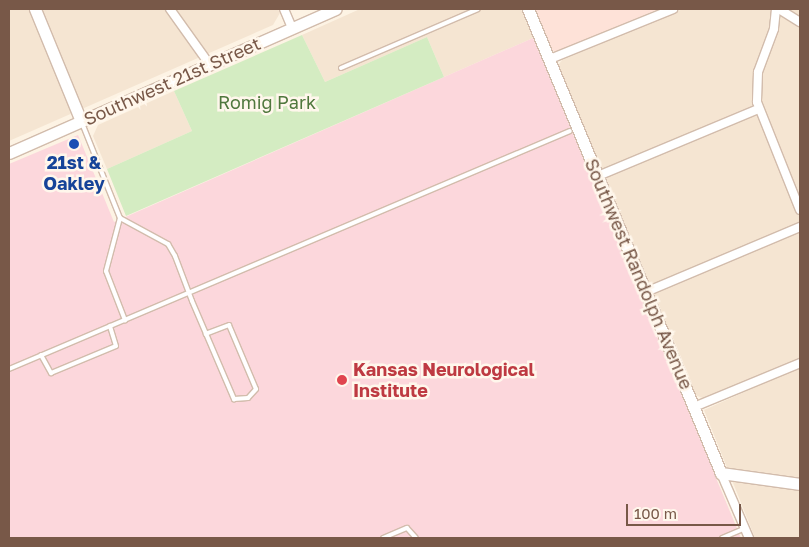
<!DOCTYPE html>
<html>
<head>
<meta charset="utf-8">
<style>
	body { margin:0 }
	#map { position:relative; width:809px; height:547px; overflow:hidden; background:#fdf3e4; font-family:"Golos Text",sans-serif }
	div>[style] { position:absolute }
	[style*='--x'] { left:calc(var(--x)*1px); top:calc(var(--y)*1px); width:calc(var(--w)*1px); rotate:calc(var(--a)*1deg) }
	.residential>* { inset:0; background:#f5e5d2 }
	.commercial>* { inset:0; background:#fee2d8 }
	.medical>* { inset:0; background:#fcd7dc }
	.green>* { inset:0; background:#d4ecc2 }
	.roads { filter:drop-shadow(1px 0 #d2bcac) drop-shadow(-1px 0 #d2bcac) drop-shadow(0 1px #d2bcac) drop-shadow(0 -1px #d2bcac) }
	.lane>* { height:4px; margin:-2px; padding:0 2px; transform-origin:2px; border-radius:2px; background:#fff }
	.street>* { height:8px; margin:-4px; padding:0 4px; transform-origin:4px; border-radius:4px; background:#fff }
	.secondary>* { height:11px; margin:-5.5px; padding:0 5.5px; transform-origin:5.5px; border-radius:5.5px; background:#fff }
	.dots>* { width:14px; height:14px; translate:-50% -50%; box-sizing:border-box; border:2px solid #fff7ec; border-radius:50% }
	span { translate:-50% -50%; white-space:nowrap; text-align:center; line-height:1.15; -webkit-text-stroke:5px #fff7ec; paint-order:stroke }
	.street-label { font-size:18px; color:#785848 }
	.park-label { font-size:18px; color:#50783d }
	.transit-label { font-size:18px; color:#164399; font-weight:700 }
	.health-label { font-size:18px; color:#be3a42; font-weight:700 }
	.left { translate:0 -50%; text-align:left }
	.frame { position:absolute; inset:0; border:10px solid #785848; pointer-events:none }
	.scale { position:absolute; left:626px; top:504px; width:115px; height:22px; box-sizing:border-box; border:2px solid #785848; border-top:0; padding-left:6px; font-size:15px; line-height:18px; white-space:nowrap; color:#785848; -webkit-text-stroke:4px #fff7ec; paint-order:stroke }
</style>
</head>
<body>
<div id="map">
	<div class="residential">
		<div style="clip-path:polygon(9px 9px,278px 9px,280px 13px,273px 25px,9px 141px)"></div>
		<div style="clip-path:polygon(360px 9px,521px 9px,533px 38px,444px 77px,427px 37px,325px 82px,302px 35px)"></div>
		<div style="clip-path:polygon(683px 9px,800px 9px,800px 359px,705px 399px,695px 395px,557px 67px,562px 60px)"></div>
		<div style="clip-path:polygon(174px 91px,192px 131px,107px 169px,93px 136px,98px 125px)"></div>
		<div style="clip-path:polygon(800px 367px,800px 538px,755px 538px,704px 410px)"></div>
	</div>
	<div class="commercial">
		<div style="clip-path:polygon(533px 9px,659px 9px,556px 52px,549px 49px)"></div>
	</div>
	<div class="medical">
		<div style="clip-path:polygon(533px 38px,741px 538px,9px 538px,9px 164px,78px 135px,114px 222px)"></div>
	</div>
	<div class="green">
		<div style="clip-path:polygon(302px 35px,325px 82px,427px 37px,444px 77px,126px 216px,107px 169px,192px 131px,174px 91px)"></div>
	</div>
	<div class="roads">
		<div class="lane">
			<div style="--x:341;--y:68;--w:149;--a:-23.3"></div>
			<div style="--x:82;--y:123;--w:102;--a:68.2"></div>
			<div style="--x:120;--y:218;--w:55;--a:104.8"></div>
			<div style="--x:106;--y:271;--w:53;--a:68.8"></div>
			<div style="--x:120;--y:218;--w:55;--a:28.4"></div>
			<div style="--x:168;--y:244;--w:14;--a:60"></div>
			<div style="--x:175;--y:256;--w:48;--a:69.3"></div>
			<div style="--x:192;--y:301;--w:107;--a:66.8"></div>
			<div style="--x:234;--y:399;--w:14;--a:-4"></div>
			<div style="--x:248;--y:398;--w:12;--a:-48"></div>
			<div style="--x:256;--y:389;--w:69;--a:-112.9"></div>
			<div style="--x:229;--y:325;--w:25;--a:159"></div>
			<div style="--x:41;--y:355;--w:21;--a:61"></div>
			<div style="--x:51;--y:373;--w:70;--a:-22.6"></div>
			<div style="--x:116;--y:346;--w:21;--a:-107"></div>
			<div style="--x:9;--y:369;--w:609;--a:-22.99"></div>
			<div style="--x:383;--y:538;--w:26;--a:-23"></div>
			<div style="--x:407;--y:528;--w:13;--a:48"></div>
			<div style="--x:722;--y:538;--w:25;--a:-23"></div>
		</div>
		<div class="street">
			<div style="--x:170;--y:9;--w:69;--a:54.5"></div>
			<div style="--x:284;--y:9;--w:21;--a:67"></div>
			<div style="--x:776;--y:9;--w:20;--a:96"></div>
			<div style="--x:774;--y:29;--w:46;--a:110.4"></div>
			<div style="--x:758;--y:72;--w:30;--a:92"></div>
			<div style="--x:757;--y:102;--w:116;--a:68.3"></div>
			<div style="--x:779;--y:9;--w:25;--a:32"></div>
			<div style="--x:550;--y:59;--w:133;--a:-22.1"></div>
			<div style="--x:598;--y:176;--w:173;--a:-22.7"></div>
			<div style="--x:646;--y:292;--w:167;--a:-22.9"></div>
			<div style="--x:694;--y:407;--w:115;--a:-22.5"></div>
			<div style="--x:721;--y:473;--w:71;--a:66.7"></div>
		</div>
		<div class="secondary">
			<div style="--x:35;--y:9;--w:121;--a:67.7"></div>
			<div style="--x:528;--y:9;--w:503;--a:67.42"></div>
			<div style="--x:721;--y:473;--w:80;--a:7.9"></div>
			<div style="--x:9;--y:153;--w:357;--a:-23.8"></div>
		</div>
	</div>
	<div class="dots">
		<div style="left:74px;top:144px;background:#1a4fb4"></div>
		<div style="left:342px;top:380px;background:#e0444e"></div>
	</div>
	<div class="street-label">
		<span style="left:172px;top:81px;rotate:-24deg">Southwest 21st Street</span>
		<span style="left:639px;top:274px;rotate:67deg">Southwest Randolph Avenue</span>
	</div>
	<div class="park-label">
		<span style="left:267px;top:102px">Romig Park</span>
	</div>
	<div class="transit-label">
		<span style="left:74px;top:173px">21st &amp;<br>Oakley</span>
	</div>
	<div class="health-label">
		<span class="left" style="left:353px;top:380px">Kansas Neurological<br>Institute</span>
	</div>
	<div class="frame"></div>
	<div class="scale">100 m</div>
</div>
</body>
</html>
